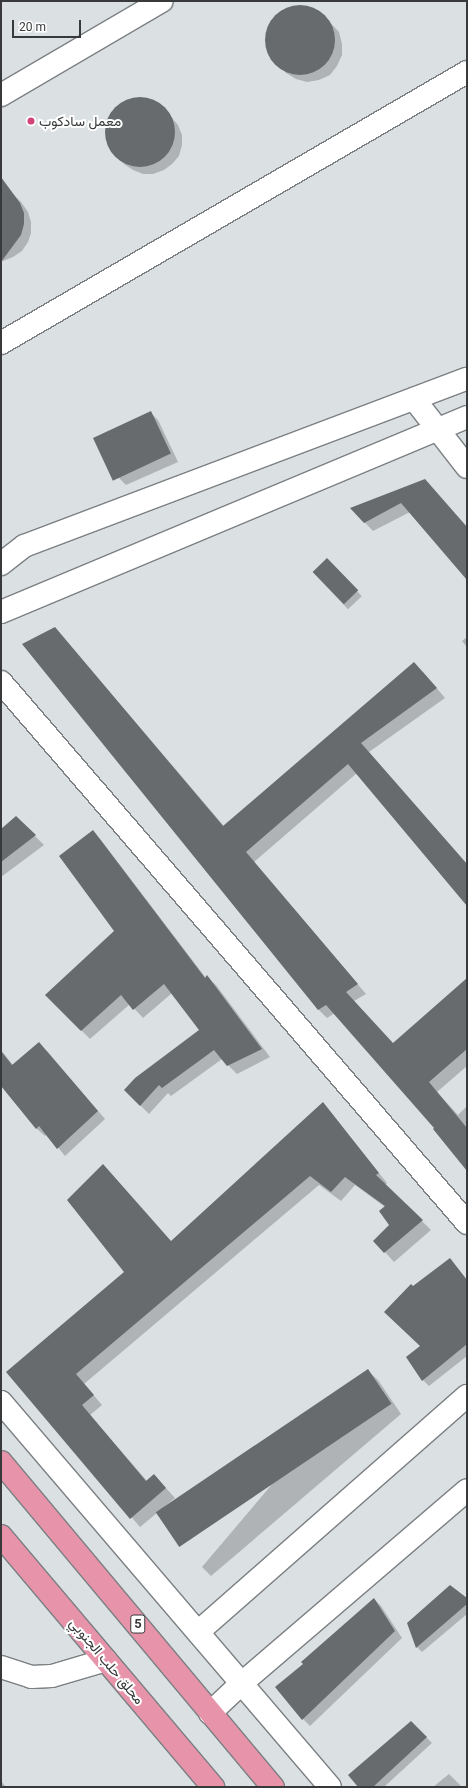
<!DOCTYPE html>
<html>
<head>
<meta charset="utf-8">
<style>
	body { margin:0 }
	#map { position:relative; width:468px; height:1788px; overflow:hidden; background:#dbe0e3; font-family:Roboto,Vazirmatn,sans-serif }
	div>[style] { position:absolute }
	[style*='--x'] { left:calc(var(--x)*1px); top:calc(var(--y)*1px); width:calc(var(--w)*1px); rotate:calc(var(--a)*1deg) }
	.shadow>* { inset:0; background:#0003; transform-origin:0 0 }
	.building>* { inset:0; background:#676b6d; transform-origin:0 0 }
	.round { border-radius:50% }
	.roads { filter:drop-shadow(1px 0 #7c8083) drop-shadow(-1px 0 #7c8083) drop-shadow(0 1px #7c8083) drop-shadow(0 -1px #7c8083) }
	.minor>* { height:22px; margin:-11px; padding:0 11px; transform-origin:11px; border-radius:11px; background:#fff }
	.highway>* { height:22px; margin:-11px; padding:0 11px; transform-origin:11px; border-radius:11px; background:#e794ab }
	.dots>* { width:11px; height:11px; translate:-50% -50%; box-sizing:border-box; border:2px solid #fff; border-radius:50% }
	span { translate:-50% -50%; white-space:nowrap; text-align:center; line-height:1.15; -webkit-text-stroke:4px #fff; paint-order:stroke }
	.shield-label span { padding:1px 3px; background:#fff; border:1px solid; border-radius:3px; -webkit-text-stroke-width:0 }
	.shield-label { font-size:13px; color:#37393a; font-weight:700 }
	.poi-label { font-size:14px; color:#37393a }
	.left { translate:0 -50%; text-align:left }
	.street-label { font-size:14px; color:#37393a }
	.frame { position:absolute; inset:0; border:2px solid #37393a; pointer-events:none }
	.scale { position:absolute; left:12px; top:20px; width:69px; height:18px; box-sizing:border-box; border:2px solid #37393a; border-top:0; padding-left:5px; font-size:12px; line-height:14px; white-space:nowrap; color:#37393a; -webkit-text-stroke:3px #fff; paint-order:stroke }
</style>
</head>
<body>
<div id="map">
	<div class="shadow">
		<div style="clip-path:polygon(295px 6px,306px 6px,316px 10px,324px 16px,339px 32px,342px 44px,342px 55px,337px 66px,330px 75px,319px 80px,307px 82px,296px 79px,286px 73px,270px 55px,267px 45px,267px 35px,270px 24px,276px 16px,285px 10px)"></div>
		<div style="clip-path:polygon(141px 98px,153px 101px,163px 107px,178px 125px,182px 135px,182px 145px,179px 156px,172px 164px,164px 170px,153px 174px,143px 174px,133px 170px,124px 164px,110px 148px,106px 136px,106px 125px,111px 114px,119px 105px,130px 100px)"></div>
		<div style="clip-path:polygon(1px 187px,13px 194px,21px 202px,28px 212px,31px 222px,31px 233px,28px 242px,22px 251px,13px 257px,3px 261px,1px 261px)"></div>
		<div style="clip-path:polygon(150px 412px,158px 420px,178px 462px,126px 485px,118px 477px)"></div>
		<div style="clip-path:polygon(425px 480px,467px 527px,467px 579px,410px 512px,373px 531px,352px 509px)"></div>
		<div style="left:327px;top:559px;width:51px;height:19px;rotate:47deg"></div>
		<div style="clip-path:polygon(55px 628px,224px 826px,423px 672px,445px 698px,369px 752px,467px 864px,467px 903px,357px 773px,254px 862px,366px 994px,354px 1001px,393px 1044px,467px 986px,467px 1066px,437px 1092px,458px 1115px,467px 1106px,467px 1167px,436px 1128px,335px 1013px,327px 1018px,318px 1009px)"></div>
		<div style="clip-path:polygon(467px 637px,467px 647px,462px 641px)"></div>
		<div style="clip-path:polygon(16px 817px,44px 845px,1px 877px,1px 830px)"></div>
		<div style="clip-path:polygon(93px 831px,101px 840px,206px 978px,207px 977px,216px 985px,270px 1057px,237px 1074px,222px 1059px,171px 1096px,168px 1093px,149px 1114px,125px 1090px,201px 1030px,172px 993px,143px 1018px,130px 1004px,90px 1039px,46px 995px,115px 931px)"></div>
		<div style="clip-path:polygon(1px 1050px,13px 1065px,47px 1051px,105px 1119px,65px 1156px,47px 1134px,45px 1136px,37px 1129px,1px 1084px)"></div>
		<div style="clip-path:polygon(323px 1104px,387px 1183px,385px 1185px,431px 1230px,394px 1262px,375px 1241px,391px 1225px,385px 1207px,355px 1185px,341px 1201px,319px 1185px,84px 1384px,102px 1405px,90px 1415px,147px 1481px,154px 1475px,175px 1498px,140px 1527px,7px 1372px,171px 1242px)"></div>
		<div style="clip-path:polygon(450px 1260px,467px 1280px,467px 1356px,429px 1386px,423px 1380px,421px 1347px,413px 1288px)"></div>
		<div style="clip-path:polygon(368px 1371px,378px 1380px,401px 1414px,211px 1576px,202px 1567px)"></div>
		<div style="clip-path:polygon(374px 1599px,381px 1606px,402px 1638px,310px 1726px,303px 1719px,304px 1665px)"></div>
		<div style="clip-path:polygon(467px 1599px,467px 1614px,422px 1652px,417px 1647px)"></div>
		<div style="clip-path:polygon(411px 1722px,432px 1743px,384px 1787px,359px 1787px)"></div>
		<div style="clip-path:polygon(449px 1774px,462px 1787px,433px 1787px)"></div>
		<div style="clip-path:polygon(1px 1781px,6px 1787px,1px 1787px)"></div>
	</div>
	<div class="building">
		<div class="round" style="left:265px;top:5px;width:70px;height:70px"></div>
		<div class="round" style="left:105px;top:97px;width:70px;height:70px"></div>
		<div style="clip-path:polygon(1px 177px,20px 203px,24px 213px,24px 224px,21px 235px,1px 262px)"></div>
		<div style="left:151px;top:411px;width:47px;height:64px;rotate:65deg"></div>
		<div style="clip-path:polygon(425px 479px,467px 527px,467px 580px,401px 503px,364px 523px,350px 508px)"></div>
		<div style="left:327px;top:558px;width:45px;height:20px;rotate:46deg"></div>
		<div style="clip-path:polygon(55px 627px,223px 826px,414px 662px,437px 688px,361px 743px,467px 864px,467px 906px,348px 764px,246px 852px,358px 984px,346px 992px,393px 1043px,467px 978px,467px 1049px,429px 1082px,467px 1128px,467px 1171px,433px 1129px,434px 1128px,326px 1005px,318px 1010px,22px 644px)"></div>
		<div style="clip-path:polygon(16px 816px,36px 835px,1px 862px,1px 829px)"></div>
		<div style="clip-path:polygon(93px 830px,205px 978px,207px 975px,262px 1049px,227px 1066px,214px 1050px,162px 1088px,159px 1085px,140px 1106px,124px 1090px,135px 1078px,199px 1030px,164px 984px,133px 1010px,121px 995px,81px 1031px,45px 995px,114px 931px,59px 856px)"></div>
		<div style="clip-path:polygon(39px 1042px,98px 1111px,57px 1149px,39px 1126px,36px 1129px,1px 1086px,1px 1051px,12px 1065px)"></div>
		<div style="clip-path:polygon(323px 1102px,379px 1173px,376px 1175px,423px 1220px,384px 1253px,373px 1241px,389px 1225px,379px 1211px,385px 1206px,345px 1177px,331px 1192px,310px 1176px,76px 1374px,94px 1395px,82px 1405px,146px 1481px,154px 1474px,166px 1488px,130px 1519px,6px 1372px,124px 1272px,67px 1200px,103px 1164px,171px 1241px)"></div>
		<div style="clip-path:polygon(450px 1258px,467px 1280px,467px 1344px,422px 1381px,406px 1357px,420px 1346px,384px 1312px,411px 1284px,413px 1286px)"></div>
		<div style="left:368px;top:1369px;width:42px;height:256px;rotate:56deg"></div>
		<div style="clip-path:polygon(450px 1585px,467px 1598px,467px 1604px,416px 1648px,407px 1623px)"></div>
		<div style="clip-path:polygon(374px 1598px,395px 1631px,302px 1720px,275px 1687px,303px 1664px,301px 1662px)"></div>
		<div style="clip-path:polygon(411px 1721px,427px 1737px,373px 1787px,358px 1787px,348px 1775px)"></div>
	</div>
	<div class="roads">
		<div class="minor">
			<div style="--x:1;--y:95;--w:186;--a:-30.3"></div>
			<div style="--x:1;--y:343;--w:539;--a:-30.18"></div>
			<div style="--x:414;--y:399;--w:86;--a:52.1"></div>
			<div style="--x:1;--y:564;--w:29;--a:-38"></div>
			<div style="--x:24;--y:546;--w:473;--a:-20.7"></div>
			<div style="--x:1;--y:612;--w:505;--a:-22.71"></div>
			<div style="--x:1;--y:682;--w:714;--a:49.26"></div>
			<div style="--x:1;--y:1402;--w:506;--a:49.48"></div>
			<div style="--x:198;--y:1632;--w:358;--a:-41.3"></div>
			<div style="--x:1;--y:1667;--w:32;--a:18"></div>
			<div style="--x:31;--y:1677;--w:21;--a:-3"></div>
			<div style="--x:52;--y:1676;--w:56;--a:-16.5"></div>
			<div style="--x:210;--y:1713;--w:44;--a:-43.2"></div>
			<div style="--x:242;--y:1683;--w:296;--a:-40.6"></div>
		</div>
		<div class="highway">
			<div style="--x:1;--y:1462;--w:424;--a:50.1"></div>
			<div style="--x:1;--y:1536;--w:329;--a:49.8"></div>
		</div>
	</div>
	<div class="dots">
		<div style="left:31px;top:121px;background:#d04477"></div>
	</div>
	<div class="shield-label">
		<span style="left:138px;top:1624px">5</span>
	</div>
	<div class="poi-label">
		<span class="left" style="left:39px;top:121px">معمل سادكوب</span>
	</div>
	<div class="street-label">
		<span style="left:107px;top:1661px;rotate:50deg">محلق حلب الجنوبي</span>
	</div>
	<div class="frame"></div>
	<div class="scale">20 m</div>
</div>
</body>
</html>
